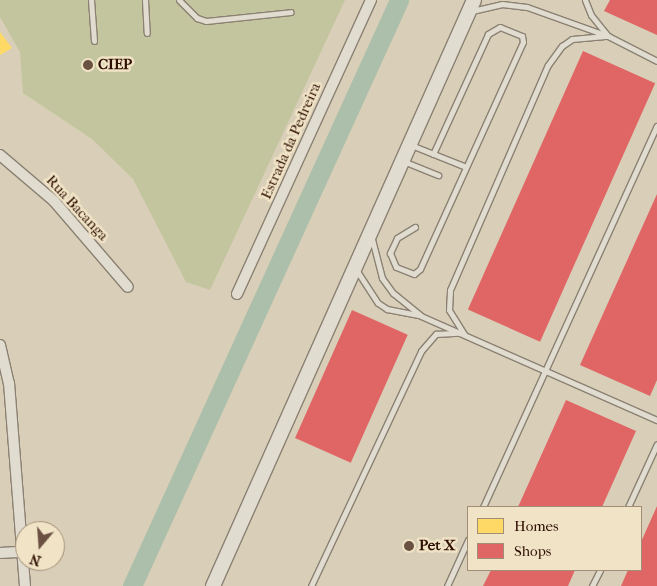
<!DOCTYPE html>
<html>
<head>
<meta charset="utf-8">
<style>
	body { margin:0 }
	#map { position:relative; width:657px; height:586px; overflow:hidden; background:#d9ceb7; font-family:"IM FELL French Canon",serif }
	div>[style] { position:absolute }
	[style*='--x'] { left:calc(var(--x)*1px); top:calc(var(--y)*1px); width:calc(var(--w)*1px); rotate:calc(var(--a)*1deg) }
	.green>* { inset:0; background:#c3c59f }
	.homes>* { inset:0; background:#ffd966 }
	.shops>* { inset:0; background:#e06666; transform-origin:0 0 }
	.river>* { height:19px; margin:-9.5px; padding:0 9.5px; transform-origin:9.5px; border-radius:9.5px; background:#acbfaa }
	.roads { filter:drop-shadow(1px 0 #8b8173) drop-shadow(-1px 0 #8b8173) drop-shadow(0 1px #8b8173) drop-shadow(0 -1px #8b8173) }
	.lane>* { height:5px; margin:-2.5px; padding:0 2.5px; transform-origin:2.5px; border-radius:2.5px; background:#e1dcd0 }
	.street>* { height:10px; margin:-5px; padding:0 5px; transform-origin:5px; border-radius:5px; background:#e1dcd0 }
	.secondary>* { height:14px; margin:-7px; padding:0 7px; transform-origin:7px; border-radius:7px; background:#e1dcd0 }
	.dots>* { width:14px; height:14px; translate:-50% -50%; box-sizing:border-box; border:2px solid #f0e3c6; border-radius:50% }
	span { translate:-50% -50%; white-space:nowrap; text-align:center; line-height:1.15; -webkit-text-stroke:5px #f0e3c6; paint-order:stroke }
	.poi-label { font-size:15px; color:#2e0e01; font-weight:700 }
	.left { translate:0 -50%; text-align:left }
	.street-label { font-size:15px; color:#2e0e01 }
	.legend { position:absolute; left:467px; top:506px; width:175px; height:65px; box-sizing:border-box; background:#f0e3c6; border:1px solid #a28e77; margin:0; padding:6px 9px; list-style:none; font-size:15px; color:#2e0e01 }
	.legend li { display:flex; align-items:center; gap:10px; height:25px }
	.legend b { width:25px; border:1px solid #a28e77 }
	.north { position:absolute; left:15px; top:521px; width:50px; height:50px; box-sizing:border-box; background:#f0e3c6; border:1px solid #a28e77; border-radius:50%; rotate:198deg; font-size:14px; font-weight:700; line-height:20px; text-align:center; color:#2e0e01 }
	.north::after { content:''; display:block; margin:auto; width:18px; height:22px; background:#6a5141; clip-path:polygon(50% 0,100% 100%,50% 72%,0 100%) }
</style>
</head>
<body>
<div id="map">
	<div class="green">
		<div style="clip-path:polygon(0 0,345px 0,210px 290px,186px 282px,133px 179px,92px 139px,23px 93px,20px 52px,0 17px)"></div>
	</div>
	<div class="homes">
		<div style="clip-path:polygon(0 32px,12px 48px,0 55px)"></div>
	</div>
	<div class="shops">
		<div style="clip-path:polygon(610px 0,657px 0,657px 35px,604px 11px)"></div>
		<div style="left:583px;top:51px;width:79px;height:283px;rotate:24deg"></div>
		<div style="clip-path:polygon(657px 194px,657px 380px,650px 396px,580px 365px)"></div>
		<div style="left:352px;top:310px;width:61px;height:140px;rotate:24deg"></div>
		<div style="clip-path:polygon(566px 400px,636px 431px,602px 507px,518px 507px)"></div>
		<div style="clip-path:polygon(657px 506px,657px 586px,621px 586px,628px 570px,641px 570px,641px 542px)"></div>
		<div style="clip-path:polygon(491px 570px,575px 570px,568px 586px,483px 586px)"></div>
	</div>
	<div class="river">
		<div style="--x:132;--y:586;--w:644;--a:-65.5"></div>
	</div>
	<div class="roads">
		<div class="lane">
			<div style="--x:91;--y:0;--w:41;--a:85.8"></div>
			<div style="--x:145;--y:0;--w:33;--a:87"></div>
			<div style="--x:179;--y:0;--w:25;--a:45"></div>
			<div style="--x:197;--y:18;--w:9;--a:18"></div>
			<div style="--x:206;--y:21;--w:85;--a:-6"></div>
			<div style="--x:585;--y:0;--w:16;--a:68"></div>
			<div style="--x:591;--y:15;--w:26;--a:51"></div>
			<div style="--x:472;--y:11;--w:31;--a:-13"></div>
			<div style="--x:502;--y:4;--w:25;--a:7"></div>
			<div style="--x:527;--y:7;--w:86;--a:19.7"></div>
			<div style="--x:608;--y:36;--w:55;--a:27"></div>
			<div style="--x:411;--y:145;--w:59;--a:21.8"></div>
			<div style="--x:403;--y:161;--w:38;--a:22"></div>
			<div style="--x:415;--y:227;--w:21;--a:149"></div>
			<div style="--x:397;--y:238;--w:17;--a:115"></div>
			<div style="--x:390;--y:253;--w:15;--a:67"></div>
			<div style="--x:396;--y:267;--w:19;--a:21"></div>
			<div style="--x:414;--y:274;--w:8;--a:-40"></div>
			<div style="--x:420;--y:269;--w:249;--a:-65.6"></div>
			<div style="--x:523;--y:42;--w:6;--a:-99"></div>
			<div style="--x:522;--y:36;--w:24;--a:-158"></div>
			<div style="--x:500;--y:27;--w:14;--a:150"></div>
			<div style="--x:488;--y:34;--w:132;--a:114.6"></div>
			<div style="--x:372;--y:239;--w:40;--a:75.6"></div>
			<div style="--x:382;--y:278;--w:19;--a:54"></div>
			<div style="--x:393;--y:293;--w:36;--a:39"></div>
			<div style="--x:421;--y:316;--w:258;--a:23.8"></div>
			<div style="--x:357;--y:271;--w:38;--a:57"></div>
			<div style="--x:378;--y:303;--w:11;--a:34"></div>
			<div style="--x:387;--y:309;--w:32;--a:11"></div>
			<div style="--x:464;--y:334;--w:28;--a:-122"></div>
			<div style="--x:449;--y:310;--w:20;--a:-87"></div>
			<div style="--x:450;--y:290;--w:245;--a:-66.5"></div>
			<div style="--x:548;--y:65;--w:24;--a:-54"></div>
			<div style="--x:562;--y:46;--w:12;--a:-35"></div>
			<div style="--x:572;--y:39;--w:36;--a:-5"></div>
			<div style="--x:483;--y:507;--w:419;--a:-65.5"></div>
			<div style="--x:628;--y:507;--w:69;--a:-65.3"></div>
			<div style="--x:311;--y:586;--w:259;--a:-64.9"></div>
			<div style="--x:421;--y:351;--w:23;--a:-49"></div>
			<div style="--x:436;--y:334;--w:22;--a:-3"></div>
			<div style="--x:447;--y:586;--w:51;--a:-65.5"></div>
			<div style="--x:592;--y:586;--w:18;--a:-63"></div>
		</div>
		<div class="street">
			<div style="--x:0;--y:155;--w:71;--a:40.4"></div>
			<div style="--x:54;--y:201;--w:113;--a:49.3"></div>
			<div style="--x:237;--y:294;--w:323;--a:-65.5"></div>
			<div style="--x:0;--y:345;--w:39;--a:77"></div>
			<div style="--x:9;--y:383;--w:204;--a:85.5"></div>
			<div style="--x:0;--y:553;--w:22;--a:-3"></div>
		</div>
		<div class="secondary">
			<div style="--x:213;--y:586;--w:641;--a:-65.99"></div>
		</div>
	</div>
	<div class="dots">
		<div style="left:88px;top:65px;background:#6a5141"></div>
		<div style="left:409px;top:546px;background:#6a5141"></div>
	</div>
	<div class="poi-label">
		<span class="left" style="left:98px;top:65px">CIEP</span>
		<span class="left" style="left:419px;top:546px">Pet X</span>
	</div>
	<div class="street-label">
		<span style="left:291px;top:141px;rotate:-66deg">Estrada da Pedreira</span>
		<span style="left:77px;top:208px;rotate:47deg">Rua Bacanga</span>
	</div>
	<ul class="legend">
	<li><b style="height:14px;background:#ffd966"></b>Homes</li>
	<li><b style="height:14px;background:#e06666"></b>Shops</li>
	</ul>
	<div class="north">N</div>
</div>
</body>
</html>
